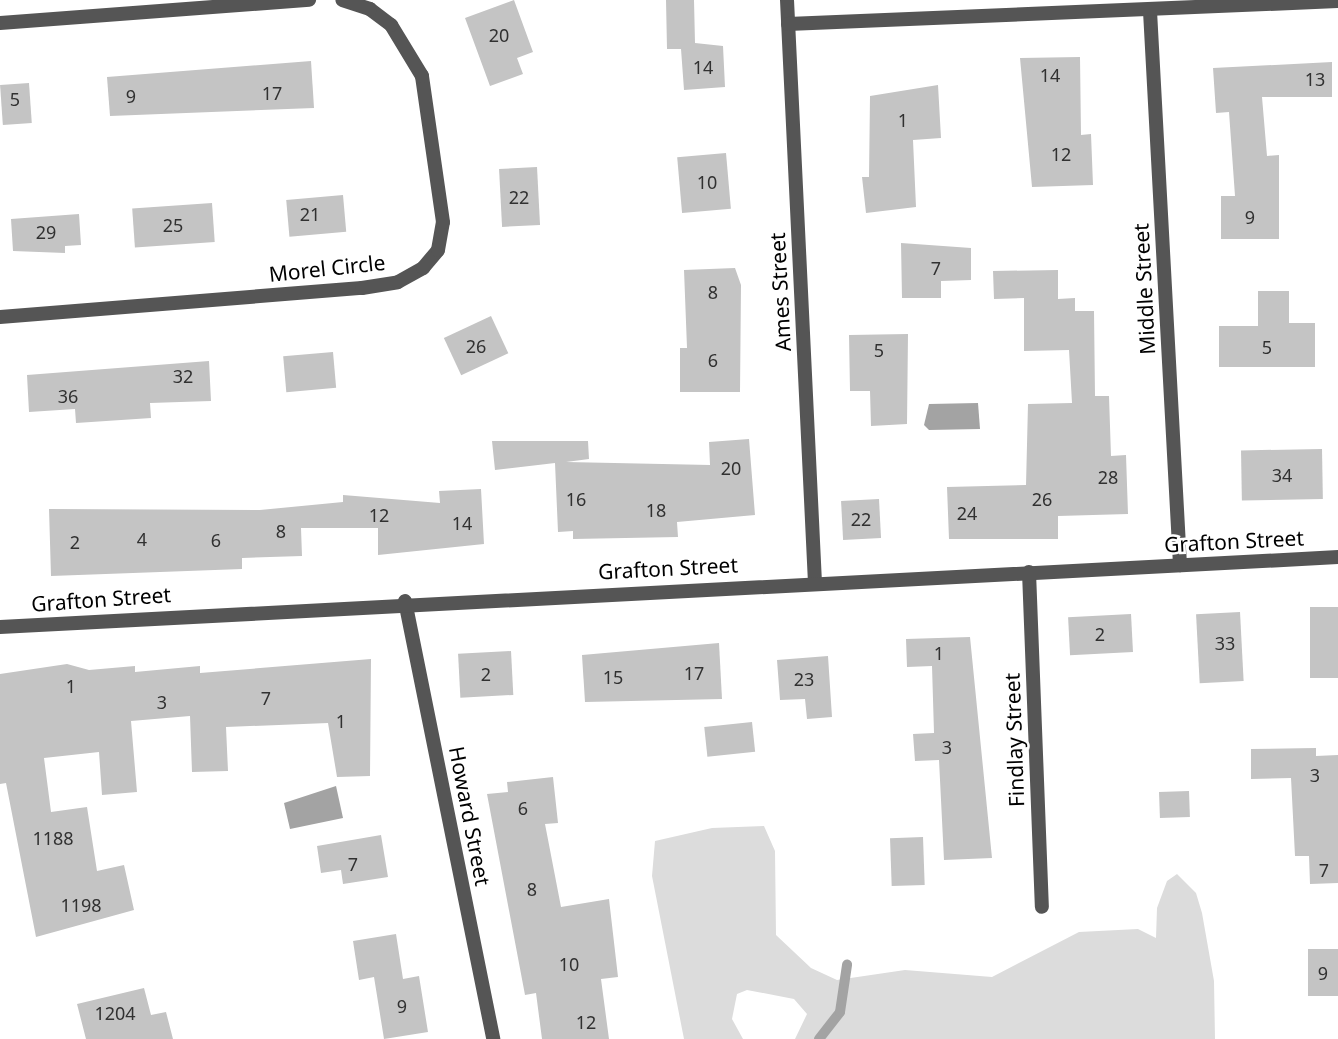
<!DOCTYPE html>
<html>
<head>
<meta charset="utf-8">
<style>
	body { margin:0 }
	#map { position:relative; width:1338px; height:1039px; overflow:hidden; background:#fff; font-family:"Noto Sans",sans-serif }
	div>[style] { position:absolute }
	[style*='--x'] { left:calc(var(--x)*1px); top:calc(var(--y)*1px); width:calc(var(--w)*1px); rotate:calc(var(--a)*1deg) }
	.green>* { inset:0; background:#dcdcdc }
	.water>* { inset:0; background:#a3a3a3 }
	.stream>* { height:10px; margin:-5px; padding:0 5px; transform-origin:5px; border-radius:5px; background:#a3a3a3 }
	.building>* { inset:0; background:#c4c4c4; transform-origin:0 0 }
	.street>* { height:14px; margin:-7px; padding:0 7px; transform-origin:7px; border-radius:7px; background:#555 }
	span { translate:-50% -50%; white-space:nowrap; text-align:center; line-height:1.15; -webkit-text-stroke:5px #fff; paint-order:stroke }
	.number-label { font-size:18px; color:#313131 }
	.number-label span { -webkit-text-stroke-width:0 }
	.street-label { font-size:21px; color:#000 }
</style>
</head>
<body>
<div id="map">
	<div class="green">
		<div style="clip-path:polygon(764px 826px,775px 851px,776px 935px,811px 968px,837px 980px,905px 970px,992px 977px,1079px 932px,1138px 929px,1156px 938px,1157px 908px,1167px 881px,1177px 874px,1196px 893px,1202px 913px,1214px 981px,1215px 1039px,795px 1039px,807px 1014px,794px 999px,747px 990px,737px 994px,732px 1019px,743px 1039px,684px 1039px,652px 876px,655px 841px,712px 828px)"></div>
	</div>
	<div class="water">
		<div style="clip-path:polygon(978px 403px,980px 429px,929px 430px,924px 425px,929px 404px)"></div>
		<div style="clip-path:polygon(336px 786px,343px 818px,290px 829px,284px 803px)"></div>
	</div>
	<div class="stream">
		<div style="--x:819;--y:1039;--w:34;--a:-52"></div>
		<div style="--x:840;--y:1012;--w:48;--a:-81.5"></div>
	</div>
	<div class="building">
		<div style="clip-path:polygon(514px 0,533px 52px,517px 58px,523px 74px,490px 86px,465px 18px)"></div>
		<div style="clip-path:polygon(666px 0,694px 0,695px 43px,723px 46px,725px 87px,684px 90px,681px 49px,667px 49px)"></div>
		<div style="clip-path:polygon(1080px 57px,1081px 135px,1091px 134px,1093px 185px,1032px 187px,1020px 58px)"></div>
		<div style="clip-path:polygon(311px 61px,314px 108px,110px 116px,107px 77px)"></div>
		<div style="clip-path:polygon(1332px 62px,1332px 97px,1262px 97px,1267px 156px,1279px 155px,1279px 239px,1221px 239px,1221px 196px,1235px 196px,1229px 112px,1216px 113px,1213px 68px)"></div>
		<div style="left:29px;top:83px;width:40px;height:29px;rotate:86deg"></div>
		<div style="clip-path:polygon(938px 85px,941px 138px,913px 140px,916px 207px,866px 213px,862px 177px,869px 177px,870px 96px)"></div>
		<div style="left:726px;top:153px;width:56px;height:49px;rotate:85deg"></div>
		<div style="left:537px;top:167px;width:58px;height:38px;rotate:87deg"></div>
		<div style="left:343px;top:195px;width:37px;height:57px;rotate:85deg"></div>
		<div style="left:212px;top:203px;width:39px;height:80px;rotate:86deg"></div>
		<div style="clip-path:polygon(79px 214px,81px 245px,65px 246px,65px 253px,13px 251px,11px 219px)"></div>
		<div style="clip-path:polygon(901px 243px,971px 248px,971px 280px,941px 281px,941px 298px,902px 298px)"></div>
		<div style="clip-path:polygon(735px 268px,741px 285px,740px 392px,680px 392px,680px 348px,687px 348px,684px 270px)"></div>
		<div style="clip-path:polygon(1058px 270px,1058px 299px,1075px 298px,1075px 311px,1094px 311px,1095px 396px,1109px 396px,1111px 456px,1126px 455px,1128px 514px,1058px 516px,1058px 539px,949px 539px,947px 487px,1026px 485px,1028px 404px,1072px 403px,1069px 350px,1024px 351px,1024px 298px,994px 299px,993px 271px)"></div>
		<div style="clip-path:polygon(1258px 291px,1289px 291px,1289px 323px,1315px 323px,1315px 367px,1219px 367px,1219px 326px,1258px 326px)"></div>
		<div style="left:491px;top:316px;width:41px;height:52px;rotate:65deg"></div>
		<div style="clip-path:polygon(908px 334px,907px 424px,871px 426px,870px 391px,850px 391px,849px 335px)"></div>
		<div style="left:333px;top:352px;width:36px;height:50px;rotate:85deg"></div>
		<div style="clip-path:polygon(209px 361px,211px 401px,150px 403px,151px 418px,76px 423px,75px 409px,29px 412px,27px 375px)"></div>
		<div style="clip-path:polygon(749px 439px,755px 515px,677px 522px,678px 537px,573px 539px,573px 531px,558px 532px,555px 463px,495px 470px,492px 441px,588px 441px,589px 459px,566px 462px,710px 465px,709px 442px)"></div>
		<div style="left:1322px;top:449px;width:50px;height:81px;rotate:89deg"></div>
		<div style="clip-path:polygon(481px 489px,484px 544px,378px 555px,378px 528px,301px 528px,302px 556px,242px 558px,242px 569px,51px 576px,49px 509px,260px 510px,343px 502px,343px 495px,440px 503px,439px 491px)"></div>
		<div style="left:879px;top:499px;width:39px;height:38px;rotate:87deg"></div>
		<div style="left:1338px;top:607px;width:71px;height:28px;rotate:90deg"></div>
		<div style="left:1240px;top:612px;width:69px;height:44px;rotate:87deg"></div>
		<div style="left:1131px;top:614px;width:38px;height:63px;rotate:87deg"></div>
		<div style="clip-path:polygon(970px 637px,992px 858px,944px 860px,939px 760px,915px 761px,913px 734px,934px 733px,932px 666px,907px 667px,906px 639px)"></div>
		<div style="clip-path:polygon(719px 643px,722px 699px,585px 702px,582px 655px)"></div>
		<div style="left:511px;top:651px;width:44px;height:53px;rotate:87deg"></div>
		<div style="clip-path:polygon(828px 656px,832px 717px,807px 719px,805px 699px,780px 700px,777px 660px)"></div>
		<div style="clip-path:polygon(371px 659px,370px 776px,337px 777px,328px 723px,226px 727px,228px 771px,192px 772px,190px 716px,131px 721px,137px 792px,102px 795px,99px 752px,44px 758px,51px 812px,87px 807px,97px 871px,124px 865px,134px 910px,36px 937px,6px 783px,0 784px,0 674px,67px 664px,89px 670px,135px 666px,135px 672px,200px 666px,200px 673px)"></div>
		<div style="left:752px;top:722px;width:30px;height:48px;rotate:84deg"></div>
		<div style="clip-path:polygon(1316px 748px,1316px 756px,1338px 755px,1338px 883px,1310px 884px,1309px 856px,1295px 856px,1291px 778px,1251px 779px,1251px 749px)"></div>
		<div style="clip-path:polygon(553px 777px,558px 823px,545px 824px,561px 907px,609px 899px,618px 977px,601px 979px,609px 1039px,542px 1039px,536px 993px,525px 995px,487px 794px,508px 792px,507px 782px)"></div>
		<div style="left:1189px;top:791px;width:26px;height:30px;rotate:88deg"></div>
		<div style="clip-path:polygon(381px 835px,388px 877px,343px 884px,341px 870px,321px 873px,317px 846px)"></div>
		<div style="left:923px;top:837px;width:48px;height:33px;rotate:88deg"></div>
		<div style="clip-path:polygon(396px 934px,403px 979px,419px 976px,428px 1032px,384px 1039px,374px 977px,359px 980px,353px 941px)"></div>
		<div style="left:1338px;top:949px;width:47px;height:30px;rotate:90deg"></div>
		<div style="clip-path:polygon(144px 988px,151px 1015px,166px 1012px,173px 1039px,86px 1039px,77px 1004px)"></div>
	</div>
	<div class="street">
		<div style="--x:787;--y:0;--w:583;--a:87.25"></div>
		<div style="--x:1150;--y:11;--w:555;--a:86.9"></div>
		<div style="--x:0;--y:23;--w:310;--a:-4.3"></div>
		<div style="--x:788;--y:24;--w:550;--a:-2.39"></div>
		<div style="--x:0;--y:317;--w:363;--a:-4.6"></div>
		<div style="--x:362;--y:288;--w:36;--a:-9"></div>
		<div style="--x:398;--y:282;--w:29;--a:-29"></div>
		<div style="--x:423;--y:268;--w:23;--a:-50"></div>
		<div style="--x:438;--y:250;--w:28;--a:-80"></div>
		<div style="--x:443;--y:222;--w:148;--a:-98.2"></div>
		<div style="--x:422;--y:76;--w:60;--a:-121.3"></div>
		<div style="--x:391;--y:25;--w:26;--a:-143"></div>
		<div style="--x:370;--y:9;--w:29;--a:-162"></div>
		<div style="--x:1029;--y:572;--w:335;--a:87.8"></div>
		<div style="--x:405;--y:601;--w:447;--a:78.6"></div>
		<div style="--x:0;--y:627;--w:1340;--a:-2.99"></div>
	</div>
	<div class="number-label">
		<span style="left:499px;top:35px">20</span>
		<span style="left:703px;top:67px">14</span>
		<span style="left:1050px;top:75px">14</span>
		<span style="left:1315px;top:79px">13</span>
		<span style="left:272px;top:93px">17</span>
		<span style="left:131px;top:96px">9</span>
		<span style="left:15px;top:99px">5</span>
		<span style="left:903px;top:120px">1</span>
		<span style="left:1061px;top:154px">12</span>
		<span style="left:707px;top:182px">10</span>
		<span style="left:519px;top:197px">22</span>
		<span style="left:310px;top:214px">21</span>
		<span style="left:1250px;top:217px">9</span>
		<span style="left:173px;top:225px">25</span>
		<span style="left:46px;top:232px">29</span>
		<span style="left:936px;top:268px">7</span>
		<span style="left:713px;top:292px">8</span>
		<span style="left:476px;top:346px">26</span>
		<span style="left:1267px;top:347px">5</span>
		<span style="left:879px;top:350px">5</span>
		<span style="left:713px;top:360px">6</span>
		<span style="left:183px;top:376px">32</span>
		<span style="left:68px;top:396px">36</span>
		<span style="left:731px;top:468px">20</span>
		<span style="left:1282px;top:475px">34</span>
		<span style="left:1108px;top:477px">28</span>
		<span style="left:576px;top:499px">16</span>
		<span style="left:1042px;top:499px">26</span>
		<span style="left:656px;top:510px">18</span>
		<span style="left:967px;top:513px">24</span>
		<span style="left:379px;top:515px">12</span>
		<span style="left:861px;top:519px">22</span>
		<span style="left:462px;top:523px">14</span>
		<span style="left:281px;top:531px">8</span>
		<span style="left:142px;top:539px">4</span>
		<span style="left:216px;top:540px">6</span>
		<span style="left:75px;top:542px">2</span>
		<span style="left:1100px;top:634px">2</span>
		<span style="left:1225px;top:643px">33</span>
		<span style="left:939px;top:653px">1</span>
		<span style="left:694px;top:673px">17</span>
		<span style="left:486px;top:674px">2</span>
		<span style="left:613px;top:677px">15</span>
		<span style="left:804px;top:679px">23</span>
		<span style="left:71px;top:686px">1</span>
		<span style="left:266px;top:698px">7</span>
		<span style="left:162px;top:702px">3</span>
		<span style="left:341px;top:721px">1</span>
		<span style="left:947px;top:747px">3</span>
		<span style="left:1315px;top:775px">3</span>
		<span style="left:523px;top:808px">6</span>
		<span style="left:53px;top:838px">1188</span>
		<span style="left:353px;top:864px">7</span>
		<span style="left:1324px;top:870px">7</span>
		<span style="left:532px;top:889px">8</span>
		<span style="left:81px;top:905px">1198</span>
		<span style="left:569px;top:964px">10</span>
		<span style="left:1323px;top:973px">9</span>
		<span style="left:402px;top:1006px">9</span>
		<span style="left:115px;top:1013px">1204</span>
		<span style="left:586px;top:1022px">12</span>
	</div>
	<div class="street-label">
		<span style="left:327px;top:268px;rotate:-6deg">Morel Circle</span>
		<span style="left:1144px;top:289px;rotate:-93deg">Middle Street</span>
		<span style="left:780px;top:292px;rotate:-93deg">Ames Street</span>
		<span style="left:1234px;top:541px;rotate:-3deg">Grafton Street</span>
		<span style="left:668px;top:568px;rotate:-3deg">Grafton Street</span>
		<span style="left:101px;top:599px;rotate:-4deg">Grafton Street</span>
		<span style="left:1014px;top:740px;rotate:-92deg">Findlay Street</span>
		<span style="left:470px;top:816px;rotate:79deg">Howard Street</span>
	</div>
</div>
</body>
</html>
